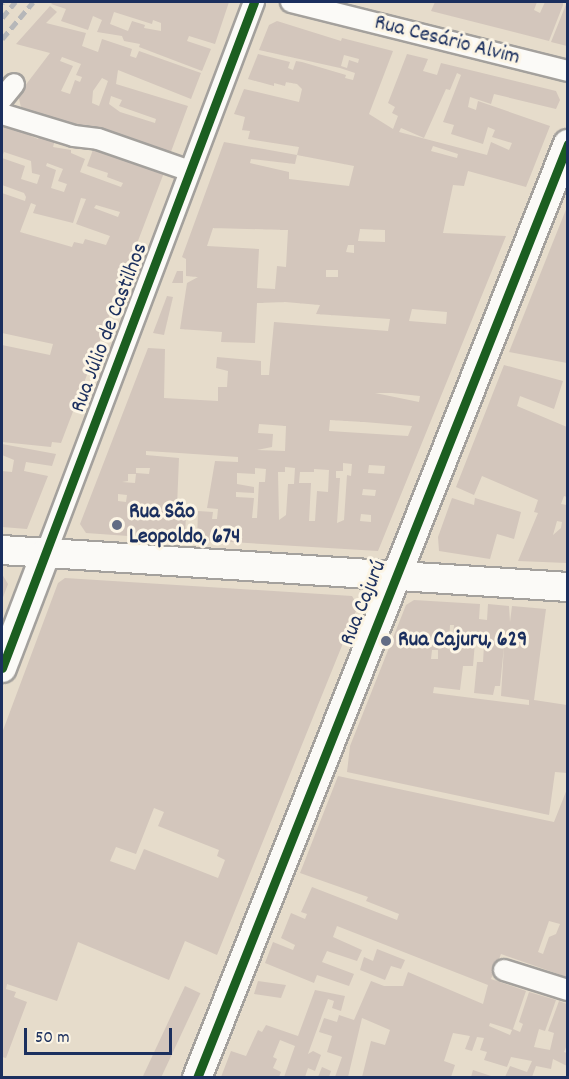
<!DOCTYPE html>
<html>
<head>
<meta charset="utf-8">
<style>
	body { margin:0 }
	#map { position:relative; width:569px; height:1079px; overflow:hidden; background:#e6dccb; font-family:Dekko,sans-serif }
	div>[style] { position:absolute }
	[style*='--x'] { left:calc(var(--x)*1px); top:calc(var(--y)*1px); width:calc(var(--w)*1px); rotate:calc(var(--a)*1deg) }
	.building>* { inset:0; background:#d3c6bc; transform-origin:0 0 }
	.roads { filter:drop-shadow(2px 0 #a4a19d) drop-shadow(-2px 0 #a4a19d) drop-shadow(0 2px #a4a19d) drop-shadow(0 -2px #a4a19d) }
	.street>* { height:20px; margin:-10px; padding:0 10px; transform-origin:10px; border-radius:10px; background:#fbfaf7 }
	.secondary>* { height:28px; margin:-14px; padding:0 14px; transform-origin:14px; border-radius:14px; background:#fbfaf7 }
	.rail>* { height:4.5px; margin-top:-2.25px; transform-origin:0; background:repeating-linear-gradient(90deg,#b6b7b9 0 9px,transparent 0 13.5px) }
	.cycleway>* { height:9px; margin:-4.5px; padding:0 4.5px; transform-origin:4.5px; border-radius:4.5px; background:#1b5e20 }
	.dots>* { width:16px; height:16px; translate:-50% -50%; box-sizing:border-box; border:3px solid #fcf5e5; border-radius:50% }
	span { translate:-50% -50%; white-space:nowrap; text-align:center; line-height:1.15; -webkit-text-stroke:6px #fcf5e5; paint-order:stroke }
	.street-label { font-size:22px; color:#1b2f5e }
	.poi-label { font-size:22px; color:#1b2f5e; font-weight:700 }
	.left { translate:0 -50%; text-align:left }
	.frame { position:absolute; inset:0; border:3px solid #1b2f5e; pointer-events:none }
	.scale { position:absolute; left:24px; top:1028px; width:148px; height:27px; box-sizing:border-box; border:3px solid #1b2f5e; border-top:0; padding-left:8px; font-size:18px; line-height:21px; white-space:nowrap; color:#1b2f5e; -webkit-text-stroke:4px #fcf5e5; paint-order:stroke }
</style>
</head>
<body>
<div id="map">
	<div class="building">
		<div style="clip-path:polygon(evenodd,53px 2px,229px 2px,215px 44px,189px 36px,187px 41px,211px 49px,202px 71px,139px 47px,140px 44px,124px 41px,122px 36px,97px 32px,102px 20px,93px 16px,88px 30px,61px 21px,66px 9px,51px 4px,53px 2px,114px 12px,152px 24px,153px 20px,161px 23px,161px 31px,144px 28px,145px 25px,132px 21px,128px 31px,110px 24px,114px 12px)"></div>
		<div style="clip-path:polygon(435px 2px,537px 2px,534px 10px,540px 13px,545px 2px,563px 2px,563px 5px,549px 41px,431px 11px)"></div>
		<div style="clip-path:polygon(567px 2px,567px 46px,551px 42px)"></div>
		<div style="clip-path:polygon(evenodd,50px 6px,57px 12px,46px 23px,86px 33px,82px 46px,98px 52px,102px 39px,132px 49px,130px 56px,136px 58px,139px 51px,201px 73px,191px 99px,118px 70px,116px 84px,188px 106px,169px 157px,130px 140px,128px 144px,21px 107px,18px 95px,50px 53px,16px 44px,50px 6px,62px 57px,81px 64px,76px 75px,82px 77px,80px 82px,75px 80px,70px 94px,61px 91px,73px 66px,60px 61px,62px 57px,50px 6px,102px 78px,108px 81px,99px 106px,92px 103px,93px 91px,102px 78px,50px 6px,111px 96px,122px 100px,119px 106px,156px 119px,155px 123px,120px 112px,109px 104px,111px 96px)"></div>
		<div style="clip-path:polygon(evenodd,277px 21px,341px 41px,342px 38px,393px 51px,369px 114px,393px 129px,398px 116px,392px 113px,395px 107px,388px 103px,407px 54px,428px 59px,423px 71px,437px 75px,441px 63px,556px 91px,560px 100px,556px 109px,494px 94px,491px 104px,470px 97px,468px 107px,476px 110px,478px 101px,550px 126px,526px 187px,468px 171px,464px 186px,453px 185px,443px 233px,506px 236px,378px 551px,197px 540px,198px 511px,213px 512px,212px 519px,217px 519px,218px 509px,207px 508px,215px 461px,238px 462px,238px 457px,179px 453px,146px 451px,146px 455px,179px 458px,177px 507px,173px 506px,173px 511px,186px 512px,185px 540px,86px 533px,80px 524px,148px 348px,165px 349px,164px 398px,218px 401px,218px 387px,227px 387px,228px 371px,216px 368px,217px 357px,261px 361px,261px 375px,269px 375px,274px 322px,388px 331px,390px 319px,316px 314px,320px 305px,285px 302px,257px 303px,255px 343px,221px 342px,222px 332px,180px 329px,187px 283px,198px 277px,186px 276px,186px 259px,182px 257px,224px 142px,297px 155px,295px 164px,251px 159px,250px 163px,289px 172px,289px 179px,349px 186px,354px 166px,297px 155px,299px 147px,248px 139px,250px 131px,242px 130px,245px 117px,234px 114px,244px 89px,299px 102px,302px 89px,297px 84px,286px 82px,285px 86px,274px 83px,274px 86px,248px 79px,258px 54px,290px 62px,288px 68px,293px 70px,296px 61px,302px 62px,346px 75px,345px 78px,353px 80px,355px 73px,340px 68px,259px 50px,269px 25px,277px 21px,344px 55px,359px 59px,358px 63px,349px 60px,347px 68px,341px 66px,344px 55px,277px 21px,457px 73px,461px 75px,443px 122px,454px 125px,451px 134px,483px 144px,488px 127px,495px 130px,492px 137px,512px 143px,509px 150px,491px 142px,487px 155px,399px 132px,401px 128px,424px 138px,446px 89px,450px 90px,457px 73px,277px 21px,433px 146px,458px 154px,457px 158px,431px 151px,433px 146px,277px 21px,213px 228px,288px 230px,286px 267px,277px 266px,275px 289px,257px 288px,259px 249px,207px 246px,213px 228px,277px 21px,360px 229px,385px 230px,385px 242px,358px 241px,360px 229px,277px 21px,348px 245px,354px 245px,354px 253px,346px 252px,348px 245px,277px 21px,326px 270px,338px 270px,338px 277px,326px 277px,326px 270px,277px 21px,412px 309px,447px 312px,446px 324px,409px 321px,412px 309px,277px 21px,375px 393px,392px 393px,420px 396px,419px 402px,375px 393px,277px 21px,330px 420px,364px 422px,412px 426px,408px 436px,329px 431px,330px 420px,277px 21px,259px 424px,286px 426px,285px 451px,257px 450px,272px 447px,273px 434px,258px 433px,259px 424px,277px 21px,343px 463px,352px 464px,351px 476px,347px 475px,344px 520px,337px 523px,340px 478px,336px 478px,336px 471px,343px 471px,343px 463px,277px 21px,369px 465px,385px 466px,384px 474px,368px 473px,369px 465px,277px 21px,285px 467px,295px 468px,294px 484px,288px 484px,286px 515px,279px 520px,278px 472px,285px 472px,285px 467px,277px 21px,136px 468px,150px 468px,149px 474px,136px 473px,136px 468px,277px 21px,255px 468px,266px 469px,265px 482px,259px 482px,257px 518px,252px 518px,254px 498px,236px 497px,236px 492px,254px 493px,254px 487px,237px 484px,237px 473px,255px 474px,255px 468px,277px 21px,314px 469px,329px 470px,328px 492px,317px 491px,315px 521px,309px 521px,311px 483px,299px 483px,300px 472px,314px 472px,314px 469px,277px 21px,128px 474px,136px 474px,135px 483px,122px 482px,128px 481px,128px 474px,277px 21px,363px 489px,376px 490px,375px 496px,362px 495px,363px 489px,277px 21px,118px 494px,127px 495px,126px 502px,118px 501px,118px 494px,277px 21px,134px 504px,138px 504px,137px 514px,133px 514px,134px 504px,277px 21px,361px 514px,371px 515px,371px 522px,360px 521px,361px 514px)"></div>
		<div style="clip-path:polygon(evenodd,2px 124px,33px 132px,31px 136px,38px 139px,40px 135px,55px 140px,53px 147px,71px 150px,71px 153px,85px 159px,80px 172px,121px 187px,123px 183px,107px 177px,108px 173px,87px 166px,94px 147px,165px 170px,61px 443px,52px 442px,51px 447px,2px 442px,2px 345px,50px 355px,53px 344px,2px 333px,2px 193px,25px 201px,26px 197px,24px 193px,2px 185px,2px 158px,25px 166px,21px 179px,37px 184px,40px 175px,32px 173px,31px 161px,4px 152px,2px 157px,2px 124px,47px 163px,63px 169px,58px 181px,67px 184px,64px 192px,51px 188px,56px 170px,46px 166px,47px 163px,2px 124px,81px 198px,86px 199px,76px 224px,110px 236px,106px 245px,85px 239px,83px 244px,74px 242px,72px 247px,20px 232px,31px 203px,36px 205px,33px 213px,73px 223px,81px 198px,2px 124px,96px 205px,120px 212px,118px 217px,94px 208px,96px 205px)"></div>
		<div style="clip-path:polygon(567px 207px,567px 363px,509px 352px)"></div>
		<div style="clip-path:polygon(177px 271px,183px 271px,183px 283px,172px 283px)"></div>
		<div style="clip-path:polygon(167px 296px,173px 297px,164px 335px,153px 333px)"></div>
		<div style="clip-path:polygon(evenodd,504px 365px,563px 381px,554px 409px,520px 396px,517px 406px,567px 427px,567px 497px,564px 496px,561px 504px,567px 505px,567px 563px,518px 561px,538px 513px,534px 512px,538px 500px,482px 476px,474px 495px,456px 487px,504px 365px,557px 521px,562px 522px,561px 528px,553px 535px,557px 521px)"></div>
		<div style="clip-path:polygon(2px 444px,56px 454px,52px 466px,26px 462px,24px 471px,48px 476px,27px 529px,2px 527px,2px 471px,12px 472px,14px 460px,2px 455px)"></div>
		<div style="clip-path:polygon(452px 498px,474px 505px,475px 498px,521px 512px,514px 539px,497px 534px,490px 559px,439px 551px,438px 537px)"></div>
		<div style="clip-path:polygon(2px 574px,8px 584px,2px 600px)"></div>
		<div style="clip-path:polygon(evenodd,65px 578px,352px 596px,358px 606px,217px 955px,185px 941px,169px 980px,78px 942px,57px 1001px,7px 984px,6px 989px,16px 992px,14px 997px,27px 1002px,6px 1058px,2px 1057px,2px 733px,58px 583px,65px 578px,154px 808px,164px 812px,158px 826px,219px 850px,217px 856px,225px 860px,218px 878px,144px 849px,135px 870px,110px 861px,116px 847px,136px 854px,154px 808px)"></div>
		<div style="clip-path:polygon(evenodd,414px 600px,480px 604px,479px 619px,487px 620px,488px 604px,509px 606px,510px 622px,512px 606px,546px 609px,534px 700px,567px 705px,567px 773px,555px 772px,549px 815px,347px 772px,350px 746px,406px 605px,414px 600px,450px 625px,454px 625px,452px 646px,449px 645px,450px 625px,414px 600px,417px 639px,432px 640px,432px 647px,417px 647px,417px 639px,414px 600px,475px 642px,484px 645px,483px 662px,477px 662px,474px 693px,493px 695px,495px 686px,500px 686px,504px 646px,501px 696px,529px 700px,529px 705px,433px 693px,434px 687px,460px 690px,463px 666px,473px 666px,475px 642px,414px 600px,432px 650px,438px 650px,438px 659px,431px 659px,432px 650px)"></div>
		<div style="clip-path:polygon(evenodd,338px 776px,554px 822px,567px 789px,567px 977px,501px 954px,491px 979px,526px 991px,513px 1029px,520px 1032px,523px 1024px,519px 1022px,529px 992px,556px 1000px,545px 1031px,539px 1029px,534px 1047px,550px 1050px,554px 1033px,548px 1031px,559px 1001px,567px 1004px,567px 1045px,564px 1052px,567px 1053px,567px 1066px,553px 1059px,551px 1069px,536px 1066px,532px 1077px,505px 1077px,510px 1066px,527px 1072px,532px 1061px,511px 1057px,507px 1067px,484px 1060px,487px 1052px,480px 1050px,484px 1038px,477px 1037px,472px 1051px,465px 1049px,470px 1036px,453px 1033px,444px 1061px,455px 1065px,451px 1077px,362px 1077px,371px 1041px,385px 1045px,390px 1030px,362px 1018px,348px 1077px,335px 1077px,342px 1057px,327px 1052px,332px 1036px,319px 1032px,324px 1018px,337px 1022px,339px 1015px,354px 1020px,371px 981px,384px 986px,403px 986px,408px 972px,483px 1004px,488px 985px,337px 926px,333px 937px,362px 950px,357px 961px,327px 951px,322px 962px,354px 974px,349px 986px,317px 975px,314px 983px,265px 963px,273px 942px,293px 950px,295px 945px,281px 938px,291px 913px,305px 919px,307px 914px,301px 912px,312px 887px,397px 920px,399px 914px,366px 901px,368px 897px,300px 873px,338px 776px,549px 921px,560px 924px,556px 934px,549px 937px,543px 954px,538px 952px,549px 921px,338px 776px,490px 1023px,512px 1030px,510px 1035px,489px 1026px,490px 1023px)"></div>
		<div style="clip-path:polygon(377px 949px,405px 960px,401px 969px,391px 966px,385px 980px,360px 970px,364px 957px,373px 961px)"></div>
		<div style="clip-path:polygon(258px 981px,286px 985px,281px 998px,254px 994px)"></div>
		<div style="left:185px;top:986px;width:17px;height:99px;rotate:25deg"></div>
		<div style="clip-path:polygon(315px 990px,345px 996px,341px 1011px,332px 1008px,334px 1001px,328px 999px,308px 1054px,313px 1051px,321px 1055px,315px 1071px,308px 1068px,305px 1077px,284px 1077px,295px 1046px,280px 1040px,273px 1057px,277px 1059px,273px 1068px,281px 1072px,279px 1077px,221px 1077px,231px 1051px,246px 1056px,258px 1030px,262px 1032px,266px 1025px,298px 1036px)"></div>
		<div style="clip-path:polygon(322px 1067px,331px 1071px,329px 1077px,318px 1077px)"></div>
		<div style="clip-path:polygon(473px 1070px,494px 1077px,471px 1077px)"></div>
	</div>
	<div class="roads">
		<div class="street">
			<div style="--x:291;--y:2;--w:285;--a:14"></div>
			<div style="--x:2;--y:99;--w:19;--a:-51"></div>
			<div style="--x:2;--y:114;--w:75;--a:17"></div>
			<div style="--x:74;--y:136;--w:24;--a:7"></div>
			<div style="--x:98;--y:139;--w:97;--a:19.2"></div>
			<div style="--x:46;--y:553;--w:589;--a:-69.32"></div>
			<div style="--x:504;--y:970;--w:67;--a:17.4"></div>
		</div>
		<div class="secondary">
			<div style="--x:2;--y:550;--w:567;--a:3.74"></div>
			<div style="--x:2;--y:668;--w:123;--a:-69.1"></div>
			<div style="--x:197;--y:1078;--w:1005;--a:-68.34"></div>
		</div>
	</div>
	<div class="rail">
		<div style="--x:2;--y:3;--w:1;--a:-45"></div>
		<div style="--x:2;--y:18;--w:21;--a:-51"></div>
		<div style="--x:2;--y:39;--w:48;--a:-50"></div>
	</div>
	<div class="cycleway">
		<div style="--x:2;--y:668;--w:712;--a:-69.27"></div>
		<div style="--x:197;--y:1078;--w:1005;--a:-68.34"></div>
	</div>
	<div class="dots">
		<div style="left:117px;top:525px;background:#626c84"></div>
		<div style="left:386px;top:641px;background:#626c84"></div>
	</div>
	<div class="street-label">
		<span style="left:447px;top:41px;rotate:14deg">Rua Cesário Alvim</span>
		<span style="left:110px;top:328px;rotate:-69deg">Rua Júlio de Castilhos</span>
		<span style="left:364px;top:603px;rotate:-68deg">Rua Cajurú</span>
	</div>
	<div class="poi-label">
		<span class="left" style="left:129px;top:525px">Rua São<br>Leopoldo, 674</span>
		<span class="left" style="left:398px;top:641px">Rua Cajuru, 629</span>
	</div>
	<div class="frame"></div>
	<div class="scale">50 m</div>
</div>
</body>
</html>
